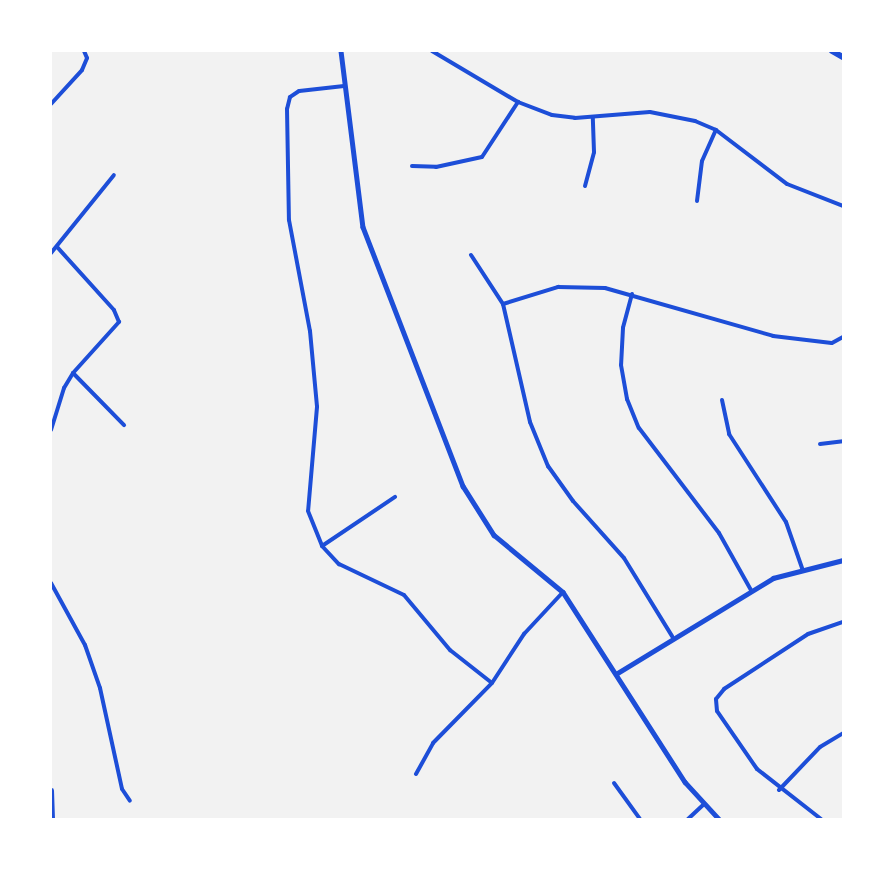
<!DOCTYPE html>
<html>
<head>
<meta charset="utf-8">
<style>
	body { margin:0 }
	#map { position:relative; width:894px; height:870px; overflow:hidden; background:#f2f2f2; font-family:Roboto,sans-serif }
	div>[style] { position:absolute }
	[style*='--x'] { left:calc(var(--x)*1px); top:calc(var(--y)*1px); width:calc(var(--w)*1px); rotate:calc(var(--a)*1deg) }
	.minor>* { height:4px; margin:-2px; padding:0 2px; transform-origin:2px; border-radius:2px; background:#1d4ed8 }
	.tertiary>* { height:4.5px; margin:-2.25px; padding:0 2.25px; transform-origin:2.25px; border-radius:2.25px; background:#1d4ed8 }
	.secondary>* { height:5px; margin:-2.5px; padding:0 2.5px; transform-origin:2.5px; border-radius:2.5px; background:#1d4ed8 }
	.primary>* { height:6px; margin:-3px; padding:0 3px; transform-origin:3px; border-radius:3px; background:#1d4ed8 }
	span { translate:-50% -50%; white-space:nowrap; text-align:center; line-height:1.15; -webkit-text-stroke:6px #fff; paint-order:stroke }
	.frame { position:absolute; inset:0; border:52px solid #fff; pointer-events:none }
</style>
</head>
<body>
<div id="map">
	<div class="minor">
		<div style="--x:432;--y:51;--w:100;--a:30.7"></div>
		<div style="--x:518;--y:102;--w:36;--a:21"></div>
		<div style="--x:552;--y:115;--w:23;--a:7"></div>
		<div style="--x:575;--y:118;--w:75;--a:-4.6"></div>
		<div style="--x:650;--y:112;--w:46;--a:11.3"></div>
		<div style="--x:695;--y:121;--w:23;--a:23"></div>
		<div style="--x:716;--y:130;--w:89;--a:37.3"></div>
		<div style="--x:787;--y:184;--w:60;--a:21.4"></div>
		<div style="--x:344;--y:86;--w:45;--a:173.7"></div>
		<div style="--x:299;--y:91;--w:11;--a:146"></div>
		<div style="--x:290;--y:97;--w:12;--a:104"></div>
		<div style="--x:287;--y:109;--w:111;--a:89"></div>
		<div style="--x:289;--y:220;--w:113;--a:79.3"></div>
		<div style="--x:310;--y:331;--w:76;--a:84.7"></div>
		<div style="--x:317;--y:407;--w:104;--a:94.9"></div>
		<div style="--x:308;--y:511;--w:38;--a:68"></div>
		<div style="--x:322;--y:546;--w:25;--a:47"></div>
		<div style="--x:339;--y:564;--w:72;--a:25.5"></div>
		<div style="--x:404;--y:595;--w:72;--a:50.1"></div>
		<div style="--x:450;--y:650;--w:53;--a:38.2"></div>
		<div style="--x:51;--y:104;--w:46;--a:-47.6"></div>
		<div style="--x:82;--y:70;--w:13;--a:-67"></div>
		<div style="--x:87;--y:58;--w:8;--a:-113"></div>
		<div style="--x:412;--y:166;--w:24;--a:2"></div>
		<div style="--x:436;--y:167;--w:47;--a:-12.3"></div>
		<div style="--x:482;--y:157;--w:66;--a:-56.8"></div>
		<div style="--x:585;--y:186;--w:35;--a:-75"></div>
		<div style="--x:594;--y:152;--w:35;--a:-92"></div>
		<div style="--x:697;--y:201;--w:40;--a:-82.9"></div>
		<div style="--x:702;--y:161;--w:34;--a:-66"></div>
		<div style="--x:51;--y:253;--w:100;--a:-51.1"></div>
		<div style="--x:471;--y:255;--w:59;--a:56.9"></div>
		<div style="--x:503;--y:304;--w:121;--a:77.1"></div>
		<div style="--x:530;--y:422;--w:48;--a:67.8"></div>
		<div style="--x:548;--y:466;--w:43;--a:54.5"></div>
		<div style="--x:573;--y:501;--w:76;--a:48.2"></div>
		<div style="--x:624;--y:558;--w:92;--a:58.4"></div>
		<div style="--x:632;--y:294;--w:35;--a:105"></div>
		<div style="--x:623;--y:328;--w:37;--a:93"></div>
		<div style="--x:621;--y:365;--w:35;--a:80"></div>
		<div style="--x:627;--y:399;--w:31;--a:68"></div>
		<div style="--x:639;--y:428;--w:132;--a:52.7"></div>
		<div style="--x:719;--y:533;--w:65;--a:60.7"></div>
		<div style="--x:503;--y:304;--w:58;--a:-17.2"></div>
		<div style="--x:558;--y:287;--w:47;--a:1.2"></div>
		<div style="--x:605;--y:288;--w:175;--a:15.9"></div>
		<div style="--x:773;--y:336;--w:59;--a:6.8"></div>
		<div style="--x:832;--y:343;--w:13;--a:-29"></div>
		<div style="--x:73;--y:373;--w:73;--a:45.6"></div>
		<div style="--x:722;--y:400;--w:35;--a:78"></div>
		<div style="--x:729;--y:434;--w:105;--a:57.1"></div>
		<div style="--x:786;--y:522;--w:49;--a:70.8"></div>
		<div style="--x:51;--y:430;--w:44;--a:-72.8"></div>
		<div style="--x:64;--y:388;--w:17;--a:-59"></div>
		<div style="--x:73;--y:373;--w:69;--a:-48"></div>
		<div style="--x:119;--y:322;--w:13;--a:-113"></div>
		<div style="--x:114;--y:310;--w:85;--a:-132.1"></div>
		<div style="--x:820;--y:444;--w:23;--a:-7"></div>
		<div style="--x:322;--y:546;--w:88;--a:-33.9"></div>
		<div style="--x:51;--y:583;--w:71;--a:61.3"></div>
		<div style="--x:85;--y:645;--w:46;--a:70.8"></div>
		<div style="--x:100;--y:688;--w:103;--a:77.7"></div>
		<div style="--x:122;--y:789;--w:14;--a:56"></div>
		<div style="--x:416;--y:774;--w:35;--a:-61"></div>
		<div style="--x:433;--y:743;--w:84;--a:-45.5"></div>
		<div style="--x:492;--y:683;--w:59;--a:-56.9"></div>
		<div style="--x:524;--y:634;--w:57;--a:-47.1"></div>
		<div style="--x:614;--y:783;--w:44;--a:54.2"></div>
		<div style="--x:779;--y:790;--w:59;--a:-46.4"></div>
		<div style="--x:820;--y:747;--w:27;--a:-31"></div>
		<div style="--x:688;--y:819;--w:22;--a:-43"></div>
		<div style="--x:821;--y:819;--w:81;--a:-142"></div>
		<div style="--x:757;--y:769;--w:70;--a:-124.6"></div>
		<div style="--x:717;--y:711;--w:12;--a:-95"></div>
		<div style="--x:716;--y:699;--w:13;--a:-51"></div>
		<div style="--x:724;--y:689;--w:100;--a:-33.2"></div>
		<div style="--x:808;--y:634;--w:37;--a:-19"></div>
	</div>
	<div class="tertiary">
		<div style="--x:341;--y:51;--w:177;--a:82.9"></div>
		<div style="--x:363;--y:227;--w:278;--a:68.9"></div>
		<div style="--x:463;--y:486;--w:58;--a:57.7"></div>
		<div style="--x:494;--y:535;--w:89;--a:39.6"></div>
		<div style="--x:563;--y:592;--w:226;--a:57.3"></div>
		<div style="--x:685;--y:782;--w:50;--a:47.4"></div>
		<div style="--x:616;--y:674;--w:184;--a:-31.4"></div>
		<div style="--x:773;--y:578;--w:72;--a:-14.4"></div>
	</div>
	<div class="secondary">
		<div style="--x:51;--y:790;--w:29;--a:88"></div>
	</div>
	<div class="primary">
		<div style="--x:832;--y:51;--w:13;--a:29"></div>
	</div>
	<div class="frame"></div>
</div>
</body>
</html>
